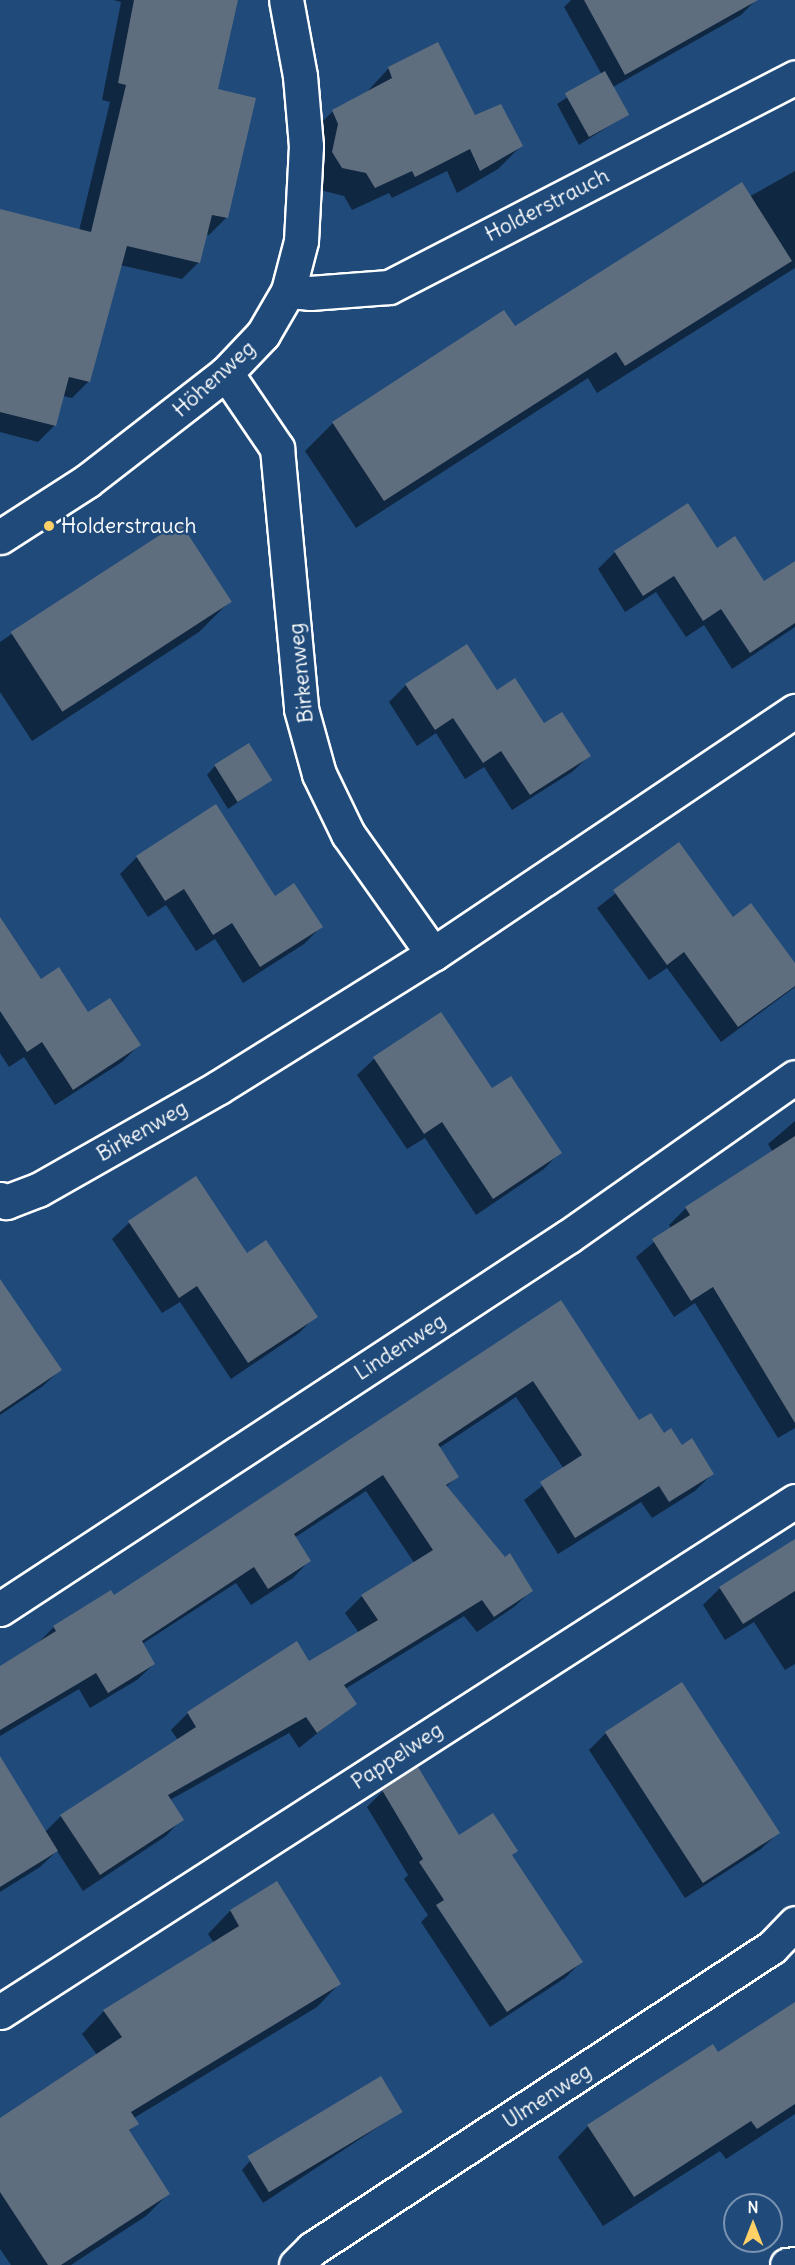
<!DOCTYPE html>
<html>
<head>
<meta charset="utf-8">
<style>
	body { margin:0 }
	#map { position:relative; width:795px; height:2265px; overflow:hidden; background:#1f4a7a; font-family:Delius,sans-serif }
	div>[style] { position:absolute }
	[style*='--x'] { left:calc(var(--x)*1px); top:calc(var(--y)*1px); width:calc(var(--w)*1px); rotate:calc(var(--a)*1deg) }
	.shadow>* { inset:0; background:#0007 }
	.building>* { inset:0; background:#5f6e7f; transform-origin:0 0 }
	.roads { filter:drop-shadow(2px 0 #fff) drop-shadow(-2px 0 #fff) drop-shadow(0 2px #fff) drop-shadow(0 -2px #fff) }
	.minor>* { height:33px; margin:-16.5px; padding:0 16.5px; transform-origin:16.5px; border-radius:16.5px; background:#1f4a7a }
	.dots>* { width:16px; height:16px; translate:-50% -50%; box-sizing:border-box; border:3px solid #1f4a7a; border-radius:50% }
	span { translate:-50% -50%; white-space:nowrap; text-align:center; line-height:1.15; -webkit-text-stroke:4.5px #1f4a7a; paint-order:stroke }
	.street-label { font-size:21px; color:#fff }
	.poi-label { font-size:21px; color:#fff }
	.left { translate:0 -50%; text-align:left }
	.north { position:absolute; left:723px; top:2193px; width:60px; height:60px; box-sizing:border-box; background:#1f4a7a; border:2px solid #7992af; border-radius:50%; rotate:0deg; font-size:16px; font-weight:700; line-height:24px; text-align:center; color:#fff }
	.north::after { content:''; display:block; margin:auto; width:21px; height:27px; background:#ffd166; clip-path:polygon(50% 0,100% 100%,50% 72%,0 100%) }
</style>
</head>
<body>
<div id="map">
	<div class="shadow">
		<div style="clip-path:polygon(113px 0,236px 0,216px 90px,226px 218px,209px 235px,206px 234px,199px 262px,182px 279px,120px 265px,89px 381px,72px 398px,63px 396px,55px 425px,38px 442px,0 432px,0 210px,79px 231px,110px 102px,102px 100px,121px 2px)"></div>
		<div style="clip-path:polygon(571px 0,756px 0,741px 15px,613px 87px,628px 114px,579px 145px,557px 104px,602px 75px,564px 7px)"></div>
		<div style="clip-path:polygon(437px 44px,474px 117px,521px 146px,498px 169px,457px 193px,447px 171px,392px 198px,389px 193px,352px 210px,344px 196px,320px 190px,310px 134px,333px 111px,366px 93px,388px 69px)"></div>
		<div style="clip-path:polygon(795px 171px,795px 268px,597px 393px,588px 378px,356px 528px,305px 451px,333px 423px,514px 329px)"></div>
		<div style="clip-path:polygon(688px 505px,716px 550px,764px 583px,795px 592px,795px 627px,732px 669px,704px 625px,686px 637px,656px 592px,625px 612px,598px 569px,615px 552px)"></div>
		<div style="clip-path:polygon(230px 601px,199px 632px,32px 741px,0 692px,0 642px,12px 634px)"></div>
		<div style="clip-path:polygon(406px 685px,496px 692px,589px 756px,572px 772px,512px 810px,484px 767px,465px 779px,436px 733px,417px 746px,389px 702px)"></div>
		<div style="clip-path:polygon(215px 766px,270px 780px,228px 809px,207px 775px)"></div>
		<div style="clip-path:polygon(678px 844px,733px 919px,795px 966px,795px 987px,721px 1042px,667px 968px,649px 980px,597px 908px)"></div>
		<div style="clip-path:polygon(137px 857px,274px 898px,321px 927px,304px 944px,243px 983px,215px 939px,196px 951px,166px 905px,148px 917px,120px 874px)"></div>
		<div style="clip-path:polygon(0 943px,40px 982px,139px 1045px,122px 1062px,55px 1105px,24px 1057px,9px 1067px,0 1053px)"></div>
		<div style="clip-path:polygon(374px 1059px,492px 1090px,560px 1152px,544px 1169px,476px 1215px,425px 1138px,407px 1149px,357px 1075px)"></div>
		<div style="clip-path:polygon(795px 1121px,795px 1428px,778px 1438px,695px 1303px,674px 1317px,636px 1257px,671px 1228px,669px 1225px,686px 1208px,773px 1152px,768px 1144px)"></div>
		<div style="clip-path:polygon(129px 1223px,247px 1255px,316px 1316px,299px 1333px,231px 1379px,180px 1302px,162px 1313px,112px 1239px)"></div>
		<div style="clip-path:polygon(561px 1302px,639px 1422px,681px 1447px,712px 1474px,695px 1491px,652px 1518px,641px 1502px,558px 1554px,524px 1500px,564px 1469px,516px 1397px,439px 1448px,458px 1476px,446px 1487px,531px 1591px,514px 1607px,477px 1632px,464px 1616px,345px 1689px,355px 1703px,299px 1748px,289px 1733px,170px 1800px,182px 1819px,166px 1836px,83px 1891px,57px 1851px,40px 1867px,0 1892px,0 1759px,45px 1832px,61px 1816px,178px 1740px,171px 1730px,188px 1713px,309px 1663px,359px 1633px,345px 1613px,362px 1596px,415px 1564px,366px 1491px,294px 1538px,309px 1561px,293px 1578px,251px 1605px,236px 1583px,142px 1644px,154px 1664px,137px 1680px,90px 1708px,79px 1689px,0 1736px,0 1668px,37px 1644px,54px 1627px,114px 1597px)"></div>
		<div style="clip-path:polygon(0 1324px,60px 1370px,43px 1386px,0 1415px)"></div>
		<div style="clip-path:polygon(795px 1540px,795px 1664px,785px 1670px,754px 1622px,725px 1640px,703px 1605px,720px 1588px)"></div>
		<div style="clip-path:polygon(606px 1733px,778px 1833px,761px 1849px,685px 1898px,589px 1750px)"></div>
		<div style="clip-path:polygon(383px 1791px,459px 1837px,516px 1851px,511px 1856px,581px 1962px,565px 1978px,490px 2027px,421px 1922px,428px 1915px,404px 1879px,408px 1875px,367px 1807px)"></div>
		<div style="clip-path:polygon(277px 1883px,339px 1984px,317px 2007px,134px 2118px,137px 2123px,128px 2132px,168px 2194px,146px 2216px,71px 2265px,11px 2265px,0 2249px,0 2120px,97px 2055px,82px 2034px,104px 2011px,214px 1943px,208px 1934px,230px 1911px)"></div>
		<div style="clip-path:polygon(795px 2004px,795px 2114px,726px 2159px,720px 2151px,603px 2226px,558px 2157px,588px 2126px,717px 2054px)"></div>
		<div style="clip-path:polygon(401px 2112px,263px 2203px,242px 2170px,250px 2161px)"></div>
	</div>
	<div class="building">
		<div style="clip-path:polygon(134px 0,238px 0,218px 89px,256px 98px,228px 218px,212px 215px,200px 263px,127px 246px,90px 382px,69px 377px,56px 426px,0 412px,0 209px,91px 232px,126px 85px,118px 83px)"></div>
		<div style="clip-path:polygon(584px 0,758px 0,625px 75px)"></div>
		<div style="clip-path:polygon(438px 42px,475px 115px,501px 104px,523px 146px,480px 171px,470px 149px,415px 177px,412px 171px,375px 188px,366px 173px,342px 168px,332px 152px,338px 124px,332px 110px,392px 78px,388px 67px)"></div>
		<div style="left:605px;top:71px;width:50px;height:46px;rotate:61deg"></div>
		<div style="clip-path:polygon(742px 182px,792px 261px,625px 366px,616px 352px,384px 501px,332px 422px,504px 310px,515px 326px)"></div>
		<div style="clip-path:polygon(688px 503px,717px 548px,735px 536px,764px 581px,795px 561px,795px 623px,750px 653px,721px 609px,703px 621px,674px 576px,643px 596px,614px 551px)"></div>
		<div style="left:180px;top:522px;width:95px;height:202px;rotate:57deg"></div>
		<div style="clip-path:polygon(467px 644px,497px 690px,515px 678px,544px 723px,562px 712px,591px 756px,530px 795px,501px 751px,483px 763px,453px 718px,435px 730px,405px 684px)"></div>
		<div style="left:249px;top:743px;width:44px;height:41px;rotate:58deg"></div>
		<div style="clip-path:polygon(216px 804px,275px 896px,294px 883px,323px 927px,260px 967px,232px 923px,213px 935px,184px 889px,165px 901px,136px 856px)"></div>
		<div style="clip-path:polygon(679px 842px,733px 917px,751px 903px,795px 963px,795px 986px,738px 1027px,684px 952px,667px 965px,613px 890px)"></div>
		<div style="clip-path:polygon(0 917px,41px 979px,59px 967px,88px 1012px,110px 998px,141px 1045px,73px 1090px,42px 1042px,27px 1052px,0 1011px)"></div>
		<div style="clip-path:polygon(441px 1012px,492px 1088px,511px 1076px,562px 1153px,493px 1199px,442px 1122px,424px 1134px,373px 1057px)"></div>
		<div style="clip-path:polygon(795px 1136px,795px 1423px,713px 1287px,691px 1301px,652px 1239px,690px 1215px,685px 1207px)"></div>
		<div style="clip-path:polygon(196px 1176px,247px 1253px,266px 1240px,318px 1317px,248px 1363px,197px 1286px,179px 1298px,128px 1221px)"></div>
		<div style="clip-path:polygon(0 1279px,62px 1370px,0 1412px)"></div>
		<div style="clip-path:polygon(561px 1300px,639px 1420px,651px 1413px,664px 1433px,671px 1428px,682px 1445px,692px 1438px,714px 1474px,669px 1502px,659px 1486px,575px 1538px,540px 1482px,582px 1455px,533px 1381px,438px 1444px,459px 1477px,446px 1485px,505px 1557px,510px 1553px,533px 1591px,494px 1617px,482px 1600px,344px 1685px,357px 1704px,317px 1733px,306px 1717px,168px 1795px,184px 1820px,100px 1875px,60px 1815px,196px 1727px,187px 1712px,297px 1641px,309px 1661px,378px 1620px,361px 1595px,433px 1550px,383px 1475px,294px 1534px,311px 1561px,268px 1589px,254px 1567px,142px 1641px,155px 1664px,108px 1693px,96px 1673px,0 1730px,0 1666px,56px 1631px,53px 1626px,111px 1590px,114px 1595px)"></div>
		<div style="clip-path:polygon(795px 1539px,795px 1591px,743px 1624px,719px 1587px)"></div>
		<div style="left:682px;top:1682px;width:180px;height:92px;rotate:57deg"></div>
		<div style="clip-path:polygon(0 1756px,58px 1851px,0 1887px)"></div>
		<div style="clip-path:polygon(418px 1767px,459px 1835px,493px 1813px,518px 1851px,512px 1855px,583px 1962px,507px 2012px,436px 1905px,444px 1900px,419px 1862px,423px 1859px,382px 1790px)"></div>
		<div style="clip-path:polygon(277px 1881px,341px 1984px,131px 2112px,139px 2124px,129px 2130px,170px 2194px,61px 2265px,48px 2265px,0 2192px,0 2118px,122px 2037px,103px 2010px,239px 1926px,230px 1910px)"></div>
		<div style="clip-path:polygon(795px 2002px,795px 2104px,757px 2129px,751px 2121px,634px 2197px,587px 2125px,713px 2044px,718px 2052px)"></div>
		<div style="left:381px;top:2076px;width:42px;height:156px;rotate:59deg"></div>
	</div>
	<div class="roads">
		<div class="minor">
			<div style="--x:288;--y:291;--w:22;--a:5"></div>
			<div style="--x:310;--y:293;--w:79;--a:-4.3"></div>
			<div style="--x:389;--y:287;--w:457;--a:-27.3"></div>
			<div style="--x:226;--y:373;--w:91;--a:55.8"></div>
			<div style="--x:277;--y:448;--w:262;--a:84.7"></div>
			<div style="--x:301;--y:709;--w:67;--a:74.5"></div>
			<div style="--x:319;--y:774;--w:67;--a:64.2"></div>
			<div style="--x:348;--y:834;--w:147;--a:54.7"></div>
			<div style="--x:433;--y:954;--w:436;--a:-33.9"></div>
			<div style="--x:0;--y:537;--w:103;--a:-32.8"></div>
			<div style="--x:87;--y:481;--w:176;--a:-37.8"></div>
			<div style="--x:226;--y:373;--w:54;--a:-46.5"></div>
			<div style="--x:263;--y:334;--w:50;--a:-59.8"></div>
			<div style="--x:288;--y:291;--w:52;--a:-75.4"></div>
			<div style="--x:301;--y:241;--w:95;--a:-87"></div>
			<div style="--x:306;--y:146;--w:70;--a:-94.9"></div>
			<div style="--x:300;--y:76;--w:77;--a:-100.4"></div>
			<div style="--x:0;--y:1199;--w:7;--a:27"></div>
			<div style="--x:6;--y:1202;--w:34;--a:-21"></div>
			<div style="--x:38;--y:1190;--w:208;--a:-29.6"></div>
			<div style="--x:219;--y:1087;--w:252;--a:-31.9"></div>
			<div style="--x:0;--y:1609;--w:680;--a:-33.25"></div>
			<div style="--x:569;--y:1236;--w:276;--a:-35.1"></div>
			<div style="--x:0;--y:2012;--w:945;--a:-32.73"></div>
			<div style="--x:296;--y:2265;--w:23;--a:-45"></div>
			<div style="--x:312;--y:2249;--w:550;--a:-33.29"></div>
			<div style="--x:772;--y:1947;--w:33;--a:-46"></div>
			<div style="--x:787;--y:2265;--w:8;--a:-7"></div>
		</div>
	</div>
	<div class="dots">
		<div style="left:49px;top:526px;background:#ffd166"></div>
	</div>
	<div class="street-label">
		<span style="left:547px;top:205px;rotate:-27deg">Holderstrauch</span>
		<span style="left:214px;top:379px;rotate:-42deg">Höhenweg</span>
		<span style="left:301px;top:673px;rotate:-96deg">Birkenweg</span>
		<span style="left:142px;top:1131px;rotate:-30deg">Birkenweg</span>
		<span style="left:400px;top:1347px;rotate:-33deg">Lindenweg</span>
		<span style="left:397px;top:1756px;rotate:-33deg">Pappelweg</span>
		<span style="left:547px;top:2096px;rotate:-33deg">Ulmenweg</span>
	</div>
	<div class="poi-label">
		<span class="left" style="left:61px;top:526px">Holderstrauch</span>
	</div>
	<div class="north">N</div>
</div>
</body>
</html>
